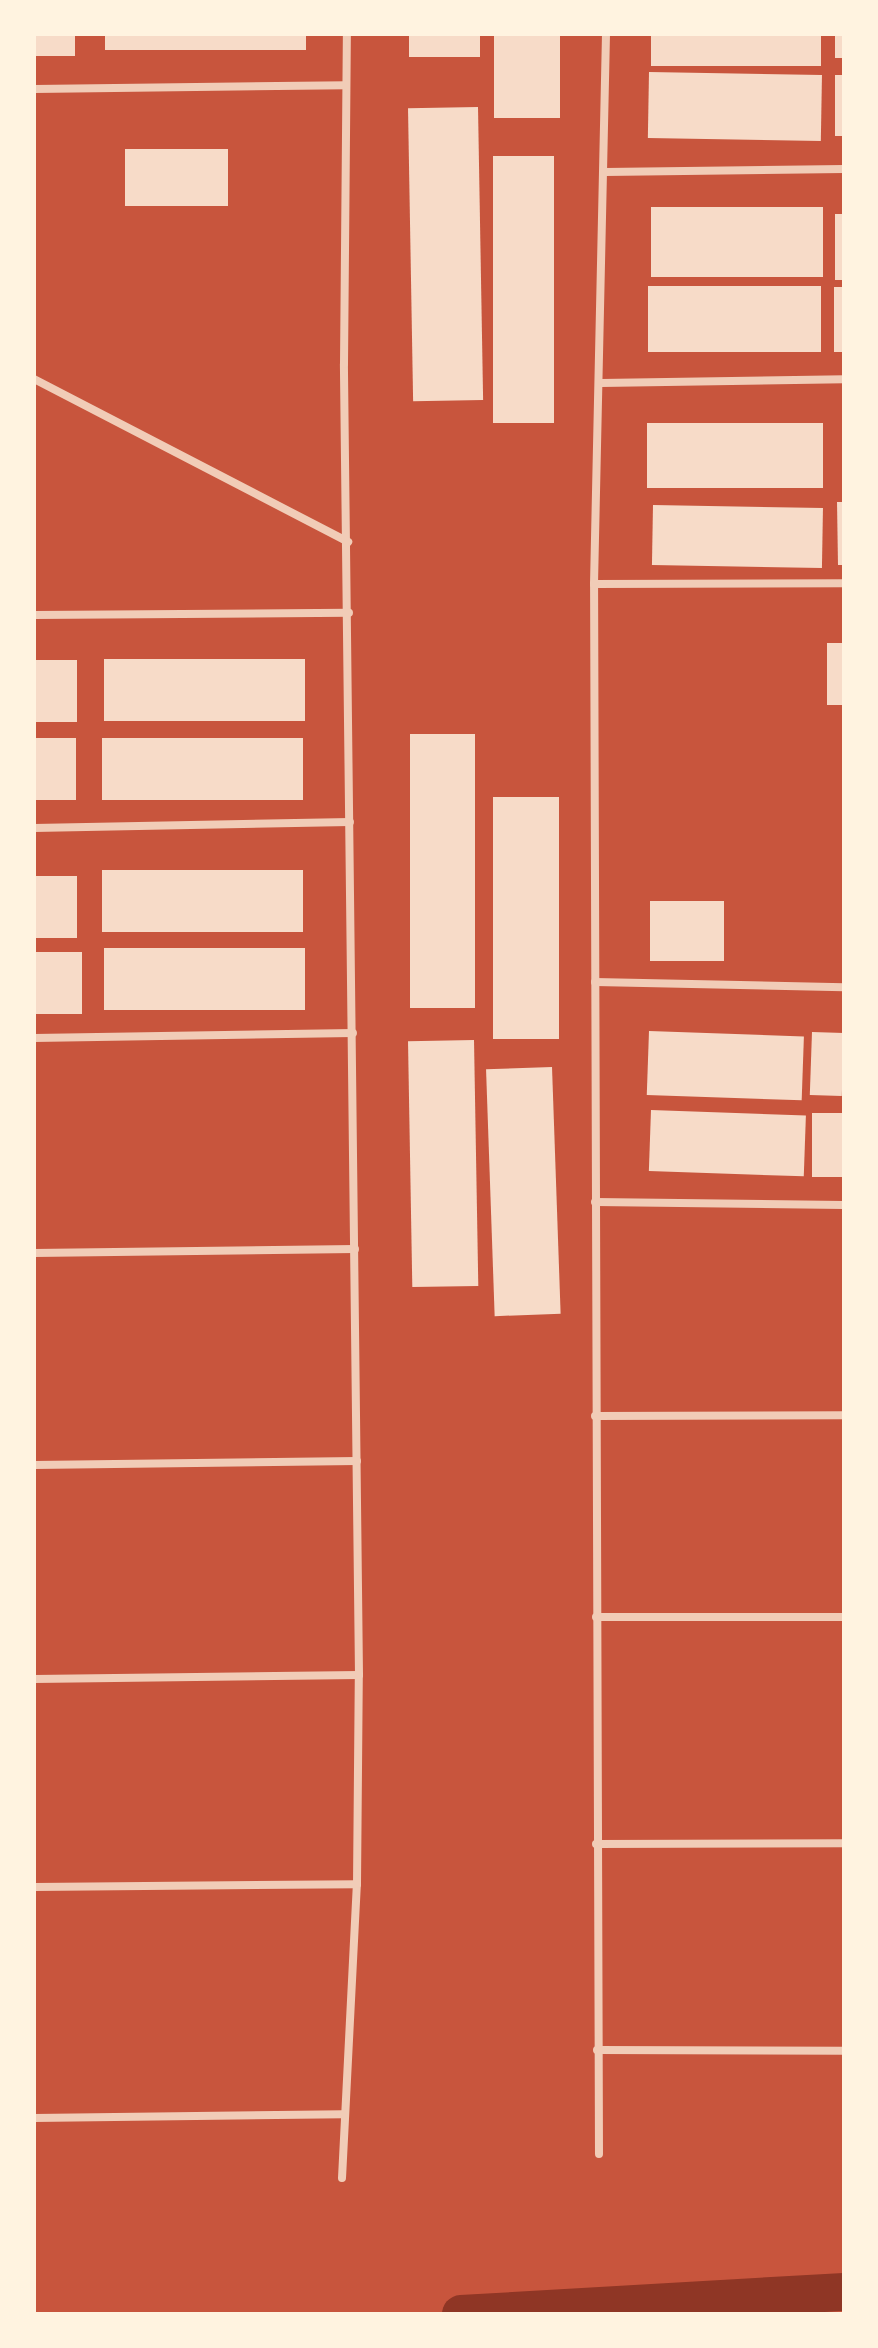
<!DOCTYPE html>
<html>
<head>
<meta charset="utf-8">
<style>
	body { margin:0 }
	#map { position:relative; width:878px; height:2348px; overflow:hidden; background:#c8553d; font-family:Figtree,sans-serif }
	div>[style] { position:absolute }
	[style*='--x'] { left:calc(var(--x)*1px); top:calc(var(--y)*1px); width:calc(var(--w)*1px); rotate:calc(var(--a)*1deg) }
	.canal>* { height:38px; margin:-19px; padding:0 19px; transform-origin:19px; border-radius:19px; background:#8f3625 }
	.building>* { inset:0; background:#f7dbc8; transform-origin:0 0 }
	.minor>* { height:8px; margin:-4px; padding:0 4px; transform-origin:4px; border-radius:4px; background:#f1ccb7 }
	span { translate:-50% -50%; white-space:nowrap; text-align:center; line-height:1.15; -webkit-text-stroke:7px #fff3e0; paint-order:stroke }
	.frame { position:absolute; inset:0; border:36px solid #fff3e0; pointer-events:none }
</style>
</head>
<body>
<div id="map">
	<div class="canal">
		<div style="--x:461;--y:2314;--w:384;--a:-3.3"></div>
	</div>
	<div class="building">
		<div style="left:34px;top:34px;width:41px;height:22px"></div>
		<div style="left:105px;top:34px;width:201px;height:16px"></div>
		<div style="left:409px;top:34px;width:71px;height:23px"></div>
		<div style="left:494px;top:34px;width:66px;height:84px"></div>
		<div style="left:651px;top:34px;width:170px;height:32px"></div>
		<div style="left:835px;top:34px;width:9px;height:24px"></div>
		<div style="left:649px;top:72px;width:173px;height:66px;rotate:1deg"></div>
		<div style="left:835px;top:75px;width:9px;height:61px"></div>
		<div style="left:478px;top:107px;width:293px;height:70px;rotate:89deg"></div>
		<div style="left:125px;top:149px;width:103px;height:57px"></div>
		<div style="left:554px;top:156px;width:267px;height:61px;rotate:90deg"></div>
		<div style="left:651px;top:207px;width:172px;height:70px"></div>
		<div style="left:835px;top:214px;width:9px;height:66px"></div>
		<div style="left:648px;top:286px;width:173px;height:66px"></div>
		<div style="left:834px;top:287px;width:10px;height:65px"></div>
		<div style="left:647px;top:423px;width:176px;height:65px"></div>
		<div style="clip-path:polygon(837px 502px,844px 502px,844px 565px,838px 565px)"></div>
		<div style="left:653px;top:505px;width:170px;height:60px;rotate:1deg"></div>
		<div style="left:827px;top:643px;width:17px;height:62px"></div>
		<div style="left:104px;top:659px;width:201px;height:62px"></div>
		<div style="left:34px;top:660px;width:43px;height:62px"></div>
		<div style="left:410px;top:734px;width:65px;height:274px"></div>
		<div style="left:34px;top:738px;width:42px;height:62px"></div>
		<div style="left:303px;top:738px;width:62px;height:201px;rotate:90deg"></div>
		<div style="left:559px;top:797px;width:242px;height:66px;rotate:90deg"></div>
		<div style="left:102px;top:870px;width:201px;height:62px"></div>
		<div style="left:34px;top:876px;width:43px;height:62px"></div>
		<div style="left:650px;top:901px;width:74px;height:60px"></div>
		<div style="left:305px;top:948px;width:62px;height:201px;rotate:90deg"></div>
		<div style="left:34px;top:952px;width:48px;height:62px"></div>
		<div style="left:649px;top:1031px;width:155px;height:64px;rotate:2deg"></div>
		<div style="left:812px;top:1032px;width:32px;height:63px;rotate:2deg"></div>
		<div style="left:474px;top:1040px;width:246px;height:66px;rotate:89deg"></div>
		<div style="left:552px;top:1067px;width:247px;height:66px;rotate:88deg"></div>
		<div style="left:651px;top:1110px;width:155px;height:61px;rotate:2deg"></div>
		<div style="left:844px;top:1113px;width:64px;height:32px;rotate:90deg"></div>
	</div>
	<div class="minor">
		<div style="--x:34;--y:89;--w:312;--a:-0.7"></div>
		<div style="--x:605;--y:172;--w:239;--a:-0.7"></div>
		<div style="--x:34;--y:379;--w:354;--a:27.4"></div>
		<div style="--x:601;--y:383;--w:243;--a:-0.9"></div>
		<div style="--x:594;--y:584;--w:250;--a:-0.2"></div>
		<div style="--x:34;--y:615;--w:315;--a:-0.4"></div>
		<div style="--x:34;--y:828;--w:316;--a:-1.1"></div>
		<div style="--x:595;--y:982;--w:249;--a:1.2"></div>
		<div style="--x:34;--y:1038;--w:319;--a:-0.9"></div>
		<div style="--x:595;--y:1202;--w:249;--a:0.7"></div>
		<div style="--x:34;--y:1253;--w:321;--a:-0.7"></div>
		<div style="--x:595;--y:1416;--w:249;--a:-0.2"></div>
		<div style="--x:34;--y:1465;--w:323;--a:-0.7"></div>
		<div style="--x:596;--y:1617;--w:248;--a:0"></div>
		<div style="--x:34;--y:1679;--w:325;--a:-0.7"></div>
		<div style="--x:596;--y:1844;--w:248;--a:-0.2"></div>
		<div style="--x:34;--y:1887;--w:323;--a:-0.5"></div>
		<div style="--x:597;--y:2050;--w:247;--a:0.2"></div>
		<div style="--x:34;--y:2118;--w:309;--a:-0.7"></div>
		<div style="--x:599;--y:2154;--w:1570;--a:-90.18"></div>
		<div style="--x:594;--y:584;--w:550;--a:-88.75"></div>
		<div style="--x:342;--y:2178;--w:294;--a:-87.1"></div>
		<div style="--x:357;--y:1884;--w:209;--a:-89.5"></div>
		<div style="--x:359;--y:1675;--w:1311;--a:-90.66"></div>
		<div style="--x:344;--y:364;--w:330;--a:-89.5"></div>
	</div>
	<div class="frame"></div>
</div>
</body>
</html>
